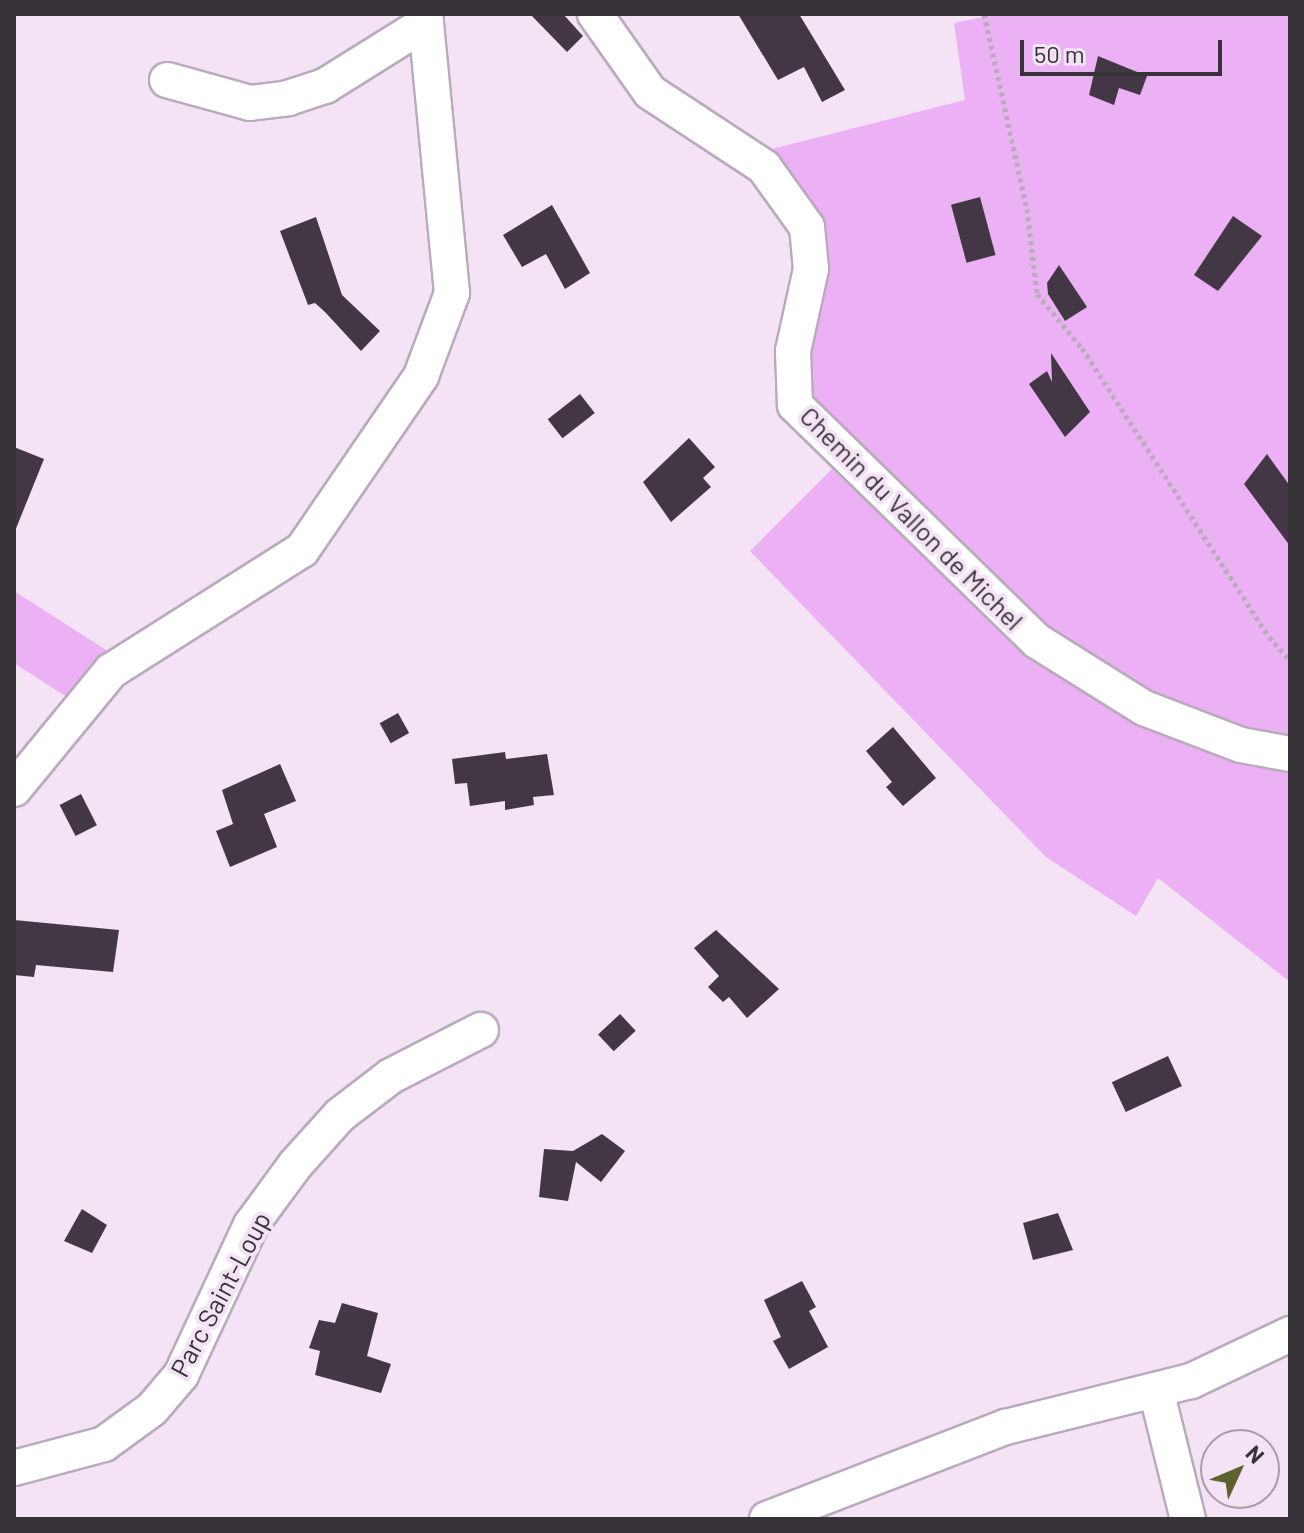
<!DOCTYPE html>
<html>
<head>
<meta charset="utf-8">
<style>
	body { margin:0 }
	#map { position:relative; width:1304px; height:1533px; overflow:hidden; background:#f3e3f5; font-family:Barlow,sans-serif }
	div>[style] { position:absolute }
	[style*='--x'] { left:calc(var(--x)*1px); top:calc(var(--y)*1px); width:calc(var(--w)*1px); rotate:calc(var(--a)*1deg) }
	.green>* { inset:0; background:#ecb0f5 }
	.building>* { inset:0; background:#443745; transform-origin:0 0 }
	.path>* { height:5px; margin-top:-2.5px; transform-origin:0; background:repeating-linear-gradient(90deg,#b8abba 0 4px,transparent 0 8px) }
	.roads { filter:drop-shadow(2px 0 #baabbc) drop-shadow(-2px 0 #baabbc) drop-shadow(0 2px #baabbc) drop-shadow(0 -2px #baabbc) }
	.minor>* { height:34px; margin:-17px; padding:0 17px; transform-origin:17px; border-radius:17px; background:#fff }
	span { translate:-50% -50%; white-space:nowrap; text-align:center; line-height:1.15; -webkit-text-stroke:8px #f3e3f5; paint-order:stroke }
	.street-label { font-size:26px; color:#373138 }
	.frame { position:absolute; inset:0; border:16px solid #373138; pointer-events:none }
	.north { position:absolute; left:1200px; top:1429px; width:80px; height:80px; box-sizing:border-box; background:#f3e3f5; border:2px solid #a89ca9; border-radius:50%; rotate:46deg; font-size:22px; font-weight:700; line-height:32px; text-align:center; color:#373138 }
	.north::after { content:''; display:block; margin:auto; width:28px; height:36px; background:#5e612f; clip-path:polygon(50% 0,100% 100%,50% 72%,0 100%) }
	.scale { position:absolute; left:1020px; top:40px; width:202px; height:36px; box-sizing:border-box; border:4px solid #373138; border-top:0; padding-left:10px; font-size:24px; line-height:28px; white-space:nowrap; color:#373138; -webkit-text-stroke:6px #f3e3f5; paint-order:stroke }
</style>
</head>
<body>
<div id="map">
	<div class="green">
		<div style="clip-path:polygon(998px 14px,1290px 14px,1290px 982px,1158px 878px,1136px 916px,1046px 857px,750px 551px,845px 456px,784px 376px,809px 245px,752px 154px,965px 100px,954px 23px)"></div>
		<div style="clip-path:polygon(14px 591px,114px 655px,76px 703px,14px 663px)"></div>
	</div>
	<div class="building">
		<div style="clip-path:polygon(530px 14px,563px 14px,583px 36px,567px 52px)"></div>
		<div style="clip-path:polygon(738px 14px,799px 14px,845px 90px,822px 102px,804px 67px,778px 80px)"></div>
		<div style="clip-path:polygon(1098px 56px,1147px 76px,1140px 95px,1119px 88px,1114px 105px,1089px 95px)"></div>
		<div style="left:980px;top:197px;width:60px;height:30px;rotate:75deg"></div>
		<div style="clip-path:polygon(552px 205px,590px 273px,565px 289px,546px 254px,522px 267px,503px 235px)"></div>
		<div style="clip-path:polygon(1233px 216px,1262px 236px,1218px 291px,1194px 275px)"></div>
		<div style="clip-path:polygon(316px 217px,342px 295px,380px 331px,361px 351px,325px 312px,315px 303px,308px 305px,280px 231px)"></div>
		<div style="clip-path:polygon(1059px 265px,1087px 307px,1065px 321px,1048px 294px,1047px 283px)"></div>
		<div style="clip-path:polygon(1051px 353px,1090px 412px,1065px 437px,1029px 384px,1047px 371px,1052px 382px)"></div>
		<div style="left:580px;top:394px;width:24px;height:41px;rotate:52deg"></div>
		<div style="clip-path:polygon(689px 438px,715px 467px,703px 478px,711px 487px,671px 522px,643px 482px)"></div>
		<div style="clip-path:polygon(14px 447px,44px 459px,15px 531px,14px 531px)"></div>
		<div style="clip-path:polygon(1267px 454px,1290px 486px,1290px 546px,1244px 484px)"></div>
		<div style="left:398px;top:713px;width:23px;height:21px;rotate:61deg"></div>
		<div style="clip-path:polygon(893px 727px,936px 778px,903px 806px,886px 787px,892px 782px,866px 751px)"></div>
		<div style="clip-path:polygon(505px 752px,506px 759px,547px 754px,554px 795px,533px 797px,534px 805px,505px 810px,505px 801px,470px 806px,467px 783px,455px 784px,452px 759px)"></div>
		<div style="clip-path:polygon(280px 764px,296px 801px,264px 814px,277px 847px,230px 867px,216px 831px,233px 824px,222px 790px)"></div>
		<div style="left:81px;top:794px;width:35px;height:24px;rotate:63deg"></div>
		<div style="clip-path:polygon(14px 920px,119px 930px,113px 972px,36px 965px,34px 977px,14px 975px)"></div>
		<div style="clip-path:polygon(716px 930px,779px 989px,747px 1018px,729px 997px,723px 1002px,708px 987px,719px 976px,694px 948px)"></div>
		<div style="left:620px;top:1014px;width:23px;height:30px;rotate:47deg"></div>
		<div style="left:1168px;top:1056px;width:33px;height:62px;rotate:65deg"></div>
		<div style="clip-path:polygon(602px 1134px,625px 1151px,601px 1182px,576px 1162px,568px 1201px,539px 1197px,544px 1149px,573px 1151px)"></div>
		<div style="clip-path:polygon(82px 1209px,107px 1225px,92px 1253px,64px 1241px)"></div>
		<div style="clip-path:polygon(1058px 1213px,1073px 1250px,1033px 1260px,1023px 1223px)"></div>
		<div style="clip-path:polygon(802px 1281px,816px 1307px,809px 1311px,828px 1347px,789px 1369px,773px 1341px,781px 1337px,764px 1300px)"></div>
		<div style="clip-path:polygon(342px 1303px,378px 1313px,367px 1356px,391px 1364px,381px 1393px,315px 1375px,320px 1351px,309px 1348px,319px 1320px,335px 1323px)"></div>
	</div>
	<div class="path">
		<div style="--x:984;--y:14;--w:200;--a:77.6"></div>
		<div style="--x:1027;--y:209;--w:86;--a:83.3"></div>
		<div style="--x:1037;--y:294;--w:70;--a:50.2"></div>
		<div style="--x:1082;--y:348;--w:344;--a:57.1"></div>
		<div style="--x:1269;--y:637;--w:31;--a:48"></div>
	</div>
	<div class="roads">
		<div class="minor">
			<div style="--x:595;--y:14;--w:95;--a:54.8"></div>
			<div style="--x:650;--y:92;--w:136;--a:33.3"></div>
			<div style="--x:764;--y:167;--w:74;--a:54.4"></div>
			<div style="--x:807;--y:227;--w:42;--a:84.6"></div>
			<div style="--x:811;--y:269;--w:84;--a:102.4"></div>
			<div style="--x:793;--y:351;--w:54;--a:87.9"></div>
			<div style="--x:795;--y:405;--w:338;--a:44.3"></div>
			<div style="--x:1037;--y:641;--w:126;--a:32.1"></div>
			<div style="--x:1144;--y:708;--w:104;--a:20.9"></div>
			<div style="--x:1241;--y:745;--w:50;--a:10.4"></div>
			<div style="--x:167;--y:80;--w:86;--a:15.5"></div>
			<div style="--x:250;--y:103;--w:38;--a:-7"></div>
			<div style="--x:288;--y:98;--w:39;--a:-18"></div>
			<div style="--x:325;--y:86;--w:119;--a:-32"></div>
			<div style="--x:14;--y:789;--w:153;--a:-50.6"></div>
			<div style="--x:111;--y:671;--w:226;--a:-32.4"></div>
			<div style="--x:302;--y:550;--w:211;--a:-55.6"></div>
			<div style="--x:421;--y:376;--w:89;--a:-69.5"></div>
			<div style="--x:452;--y:293;--w:280;--a:-95.5"></div>
			<div style="--x:1156;--y:1390;--w:133;--a:76.1"></div>
			<div style="--x:14;--y:1468;--w:93;--a:-14.9"></div>
			<div style="--x:104;--y:1444;--w:59;--a:-36.1"></div>
			<div style="--x:152;--y:1409;--w:45;--a:-49.5"></div>
			<div style="--x:181;--y:1375;--w:166;--a:-65"></div>
			<div style="--x:251;--y:1225;--w:74;--a:-53.7"></div>
			<div style="--x:295;--y:1165;--w:67;--a:-48"></div>
			<div style="--x:340;--y:1115;--w:64;--a:-37.4"></div>
			<div style="--x:391;--y:1076;--w:101;--a:-27.1"></div>
			<div style="--x:767;--y:1519;--w:256;--a:-21.1"></div>
			<div style="--x:1006;--y:1427;--w:191;--a:-14"></div>
			<div style="--x:1191;--y:1381;--w:110;--a:-25.4"></div>
		</div>
	</div>
	<div class="street-label">
		<span style="left:912px;top:518px;rotate:45deg">Chemin du Vallon de Michel</span>
		<span style="left:220px;top:1294px;rotate:-62deg">Parc Saint-Loup</span>
	</div>
	<div class="frame"></div>
	<div class="north">N</div>
	<div class="scale">50 m</div>
</div>
</body>
</html>
